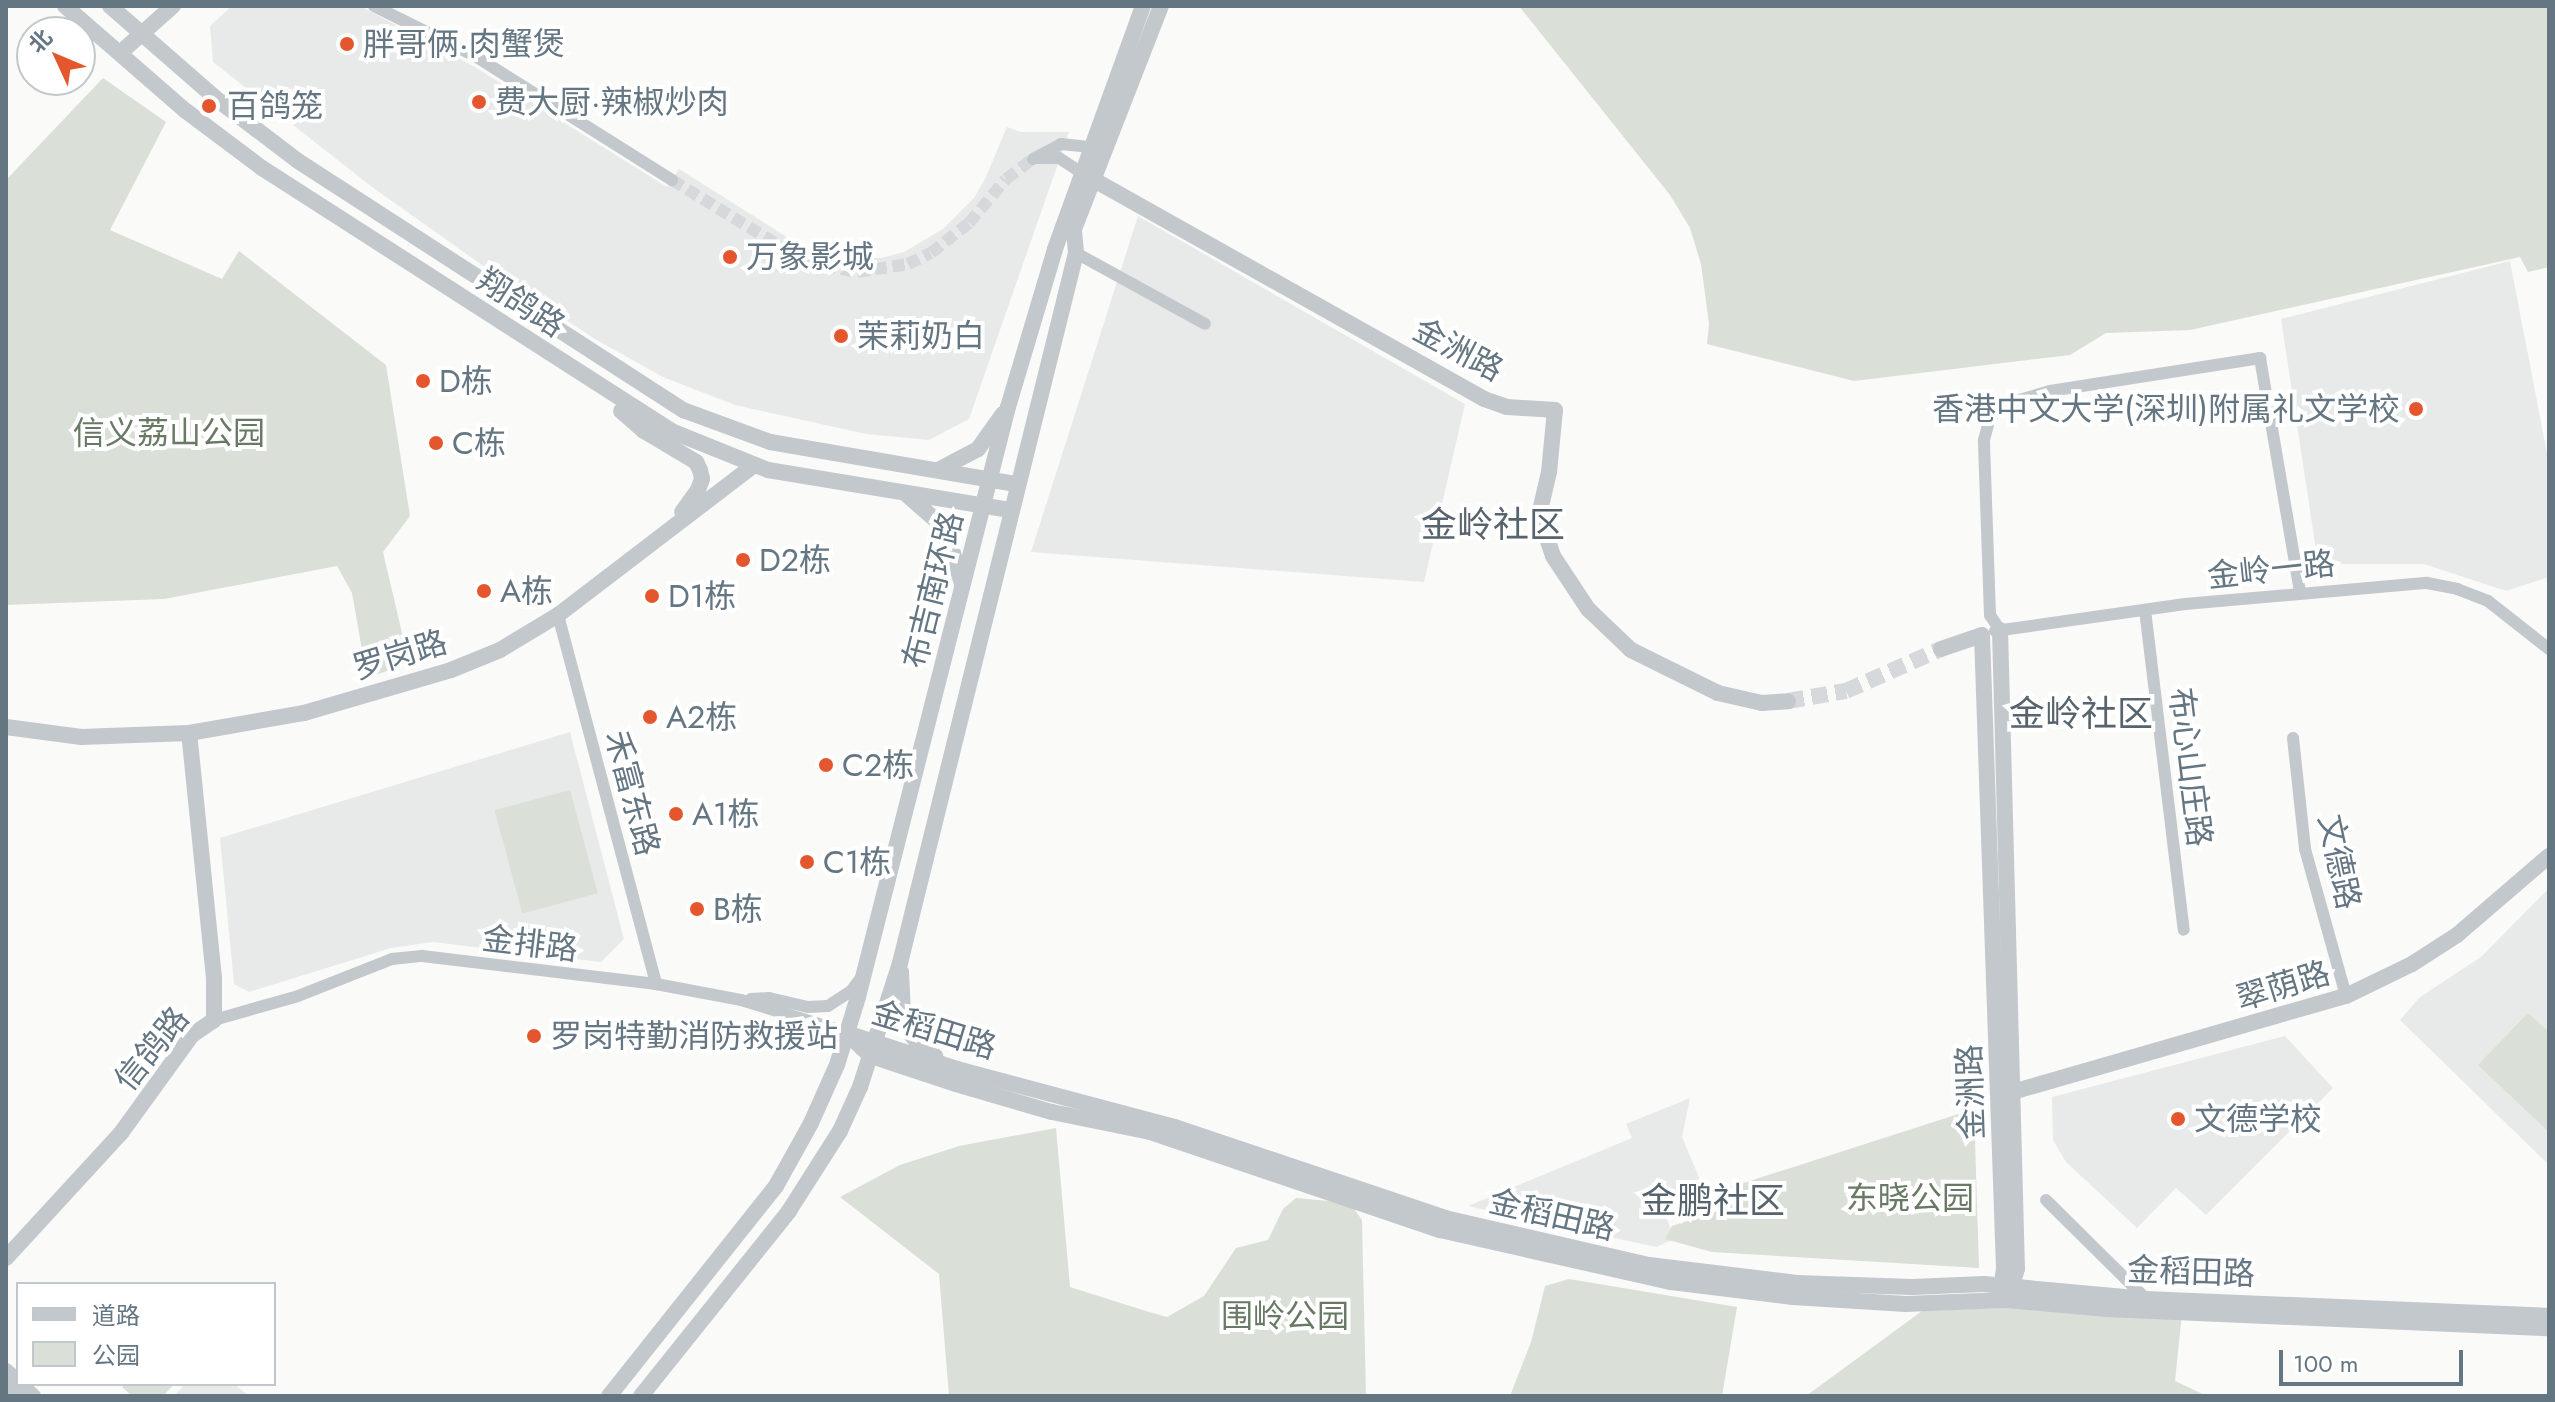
<!DOCTYPE html>
<html>
<head>
<meta charset="utf-8">
<style>
	body { margin:0 }
	#map { position:relative; width:2555px; height:1402px; overflow:hidden; background:#fafaf8; font-family:Jost,"Noto Sans SC",sans-serif }
	div>[style] { position:absolute }
	[style*='--x'] { left:calc(var(--x)*1px); top:calc(var(--y)*1px); width:calc(var(--w)*1px); rotate:calc(var(--a)*1deg) }
	.built>* { inset:0; background:#e8e9e9 }
	.green>* { inset:0; background:#dadfd7; transform-origin:0 0 }
	.minor-tunnel>* { height:12px; margin-top:-6px; transform-origin:0; background:repeating-linear-gradient(90deg,#d5d9db 0 12px,transparent 0 18px) }
	.tertiary-tunnel>* { height:16px; margin-top:-8px; transform-origin:0; background:repeating-linear-gradient(90deg,#d5d9db 0 16px,transparent 0 24px) }
	.minor>* { height:12px; margin:-6px; padding:0 6px; transform-origin:6px; border-radius:6px; background:#c3c8cc }
	.tertiary>* { height:16px; margin:-8px; padding:0 8px; transform-origin:8px; border-radius:8px; background:#c3c8cc }
	.dots>* { width:22px; height:22px; translate:-50% -50%; box-sizing:border-box; border:4px solid #fff; border-radius:50% }
	span { translate:-50% -50%; white-space:nowrap; text-align:center; line-height:1.15; -webkit-text-stroke:8px #fff; paint-order:stroke }
	.poi-label { font-size:32px; color:#657683 }
	.left { translate:0 -50%; text-align:left }
	.right { translate:-100% -50%; text-align:right }
	.street-label { font-size:32px; color:#657683 }
	.park-label { font-size:32px; color:#687a64 }
	.quarter-label { font-size:36px; color:#57646e }
	.frame { position:absolute; inset:0; border:8px solid #657683; pointer-events:none }
	.legend { position:absolute; left:16px; top:1282px; width:260px; height:104px; box-sizing:border-box; background:#fff; border:2px solid #c1c8cd; margin:0; padding:10px 14px; list-style:none; font-size:24px; color:#657683 }
	.legend li { display:flex; align-items:center; gap:16px; height:40px }
	.legend b { width:40px; border:2px solid #c1c8cd }
	.north { position:absolute; left:16px; top:16px; width:80px; height:80px; box-sizing:border-box; background:#fff; border:2px solid #c1c8cd; border-radius:50%; rotate:314deg; font-size:22px; font-weight:700; line-height:32px; text-align:center; color:#657683 }
	.north::after { content:''; display:block; margin:auto; width:28px; height:36px; background:#e4572e; clip-path:polygon(50% 0,100% 100%,50% 72%,0 100%) }
	.scale { position:absolute; left:2279px; top:1350px; width:184px; height:36px; box-sizing:border-box; border:4px solid #657683; border-top:0; padding-left:10px; font-size:24px; line-height:28px; white-space:nowrap; color:#657683; -webkit-text-stroke:6px #fff; paint-order:stroke }
</style>
</head>
<body>
<div id="map">
	<div class="built">
		<div style="clip-path:polygon(232px 6px,360px 6px,475px 67px,667px 187px,679px 169px,790px 239px,834px 257px,881px 258px,904px 252px,943px 229px,974px 198px,985px 179px,1007px 127px,1021px 132px,1069px 132px,969px 419px,929px 440px,866px 434px,735px 405px,663px 377px,595px 339px,482px 265px,372px 187px,213px 62px,210px 26px)"></div>
		<div style="clip-path:polygon(1138px 216px,1465px 404px,1424px 582px,1031px 552px)"></div>
		<div style="clip-path:polygon(2510px 261px,2549px 464px,2549px 577px,2506px 591px,2424px 564px,2339px 564px,2316px 550px,2281px 319px)"></div>
		<div style="clip-path:polygon(570px 732px,624px 939px,601px 962px,433px 942px,391px 948px,249px 992px,234px 984px,220px 838px)"></div>
		<div style="clip-path:polygon(2549px 888px,2549px 1165px,2400px 1020px,2420px 997px,2481px 957px)"></div>
		<div style="clip-path:polygon(2285px 1036px,2333px 1088px,2206px 1215px,2176px 1188px,2137px 1228px,2066px 1162px,2053px 1140px,2052px 1097px)"></div>
		<div style="clip-path:polygon(1690px 1098px,1682px 1137px,1701px 1182px,1659px 1200px,1675px 1239px,1656px 1247px,1468px 1206px,1632px 1138px,1626px 1124px)"></div>
		<div style="clip-path:polygon(185px 1384px,234px 1384px,249px 1396px,174px 1396px)"></div>
	</div>
	<div class="green">
		<div style="clip-path:polygon(1519px 6px,2549px 6px,2549px 267px,2528px 272px,2520px 257px,2190px 330px,2106px 333px,2070px 355px,1854px 381px,1707px 344px,1709px 324px,1701px 264px,1690px 228px,1670px 195px)"></div>
		<div style="clip-path:polygon(103px 78px,166px 122px,110px 230px,222px 279px,239px 251px,386px 365px,410px 516px,383px 552px,409px 663px,367px 678px,352px 593px,337px 566px,164px 599px,6px 605px,6px 180px)"></div>
		<div style="left:570px;top:790px;width:107px;height:78px;rotate:75deg"></div>
		<div style="clip-path:polygon(2528px 1013px,2549px 1032px,2549px 1132px,2478px 1065px)"></div>
		<div style="clip-path:polygon(1974px 1109px,1979px 1268px,1712px 1252px,1665px 1239px,1672px 1226px,1721px 1210px,1722px 1190px)"></div>
		<div style="clip-path:polygon(1056px 1128px,1070px 1287px,1149px 1312px,1167px 1317px,1204px 1296px,1236px 1248px,1268px 1240px,1283px 1209px,1296px 1198px,1350px 1203px,1362px 1220px,1366px 1396px,949px 1396px,939px 1274px,840px 1197px,900px 1165px,959px 1146px)"></div>
		<div style="clip-path:polygon(1569px 1279px,1737px 1307px,1722px 1396px,1510px 1396px,1531px 1342px,1545px 1286px)"></div>
		<div style="clip-path:polygon(2056px 1306px,2182px 1313px,2175px 1381px,2207px 1396px,1806px 1396px,1922px 1311px)"></div>
		<div style="clip-path:polygon(125px 1384px,174px 1384px,163px 1396px,132px 1396px,122px 1387px)"></div>
	</div>
	<div class="minor-tunnel">
		<div style="--x:672;--y:180;--w:157;--a:31.5"></div>
		<div style="--x:806;--y:262;--w:52;--a:11.1"></div>
		<div style="--x:857;--y:272;--w:52;--a:-8.9"></div>
		<div style="--x:908;--y:264;--w:25;--a:-26"></div>
		<div style="--x:931;--y:253;--w:48;--a:-38.3"></div>
		<div style="--x:969;--y:223;--w:57;--a:-49.9"></div>
		<div style="--x:1006;--y:179;--w:34;--a:-37"></div>
	</div>
	<div class="tertiary-tunnel">
		<div style="--x:1788;--y:701;--w:59;--a:-9.8"></div>
		<div style="--x:1846;--y:691;--w:104;--a:-23.9"></div>
	</div>
	<div class="minor">
		<div style="--x:374;--y:6;--w:113;--a:26.3"></div>
		<div style="--x:475;--y:56;--w:233;--a:32.2"></div>
		<div style="--x:1036;--y:158;--w:23;--a:0"></div>
		<div style="--x:1059;--y:158;--w:27;--a:33"></div>
		<div style="--x:1033;--y:159;--w:32;--a:-28"></div>
		<div style="--x:1061;--y:144;--w:30;--a:6"></div>
		<div style="--x:1076;--y:253;--w:147;--a:28.8"></div>
		<div style="--x:2145;--y:610;--w:322;--a:83.1"></div>
		<div style="--x:558;--y:615;--w:382;--a:75.1"></div>
		<div style="--x:2000;--y:630;--w:18;--a:-124"></div>
		<div style="--x:1990;--y:615;--w:175;--a:-92"></div>
		<div style="--x:1984;--y:440;--w:23;--a:-75"></div>
		<div style="--x:1990;--y:418;--w:18;--a:-47"></div>
		<div style="--x:2002;--y:405;--w:50;--a:-16.3"></div>
		<div style="--x:2050;--y:391;--w:213;--a:-8.9"></div>
		<div style="--x:2260;--y:358;--w:237;--a:80.3"></div>
		<div style="--x:1995;--y:631;--w:192;--a:-8.1"></div>
		<div style="--x:2185;--y:604;--w:243;--a:-5"></div>
		<div style="--x:2427;--y:583;--w:31;--a:11"></div>
		<div style="--x:2457;--y:589;--w:33;--a:21"></div>
		<div style="--x:2488;--y:601;--w:78;--a:38.2"></div>
		<div style="--x:2293;--y:738;--w:112;--a:83.8"></div>
		<div style="--x:2305;--y:849;--w:153;--a:74.4"></div>
		<div style="--x:751;--y:999;--w:18;--a:-3"></div>
		<div style="--x:769;--y:998;--w:40;--a:13"></div>
		<div style="--x:808;--y:1007;--w:20;--a:-3"></div>
		<div style="--x:828;--y:1006;--w:27;--a:-33"></div>
		<div style="--x:851;--y:991;--w:15;--a:-53"></div>
		<div style="--x:214;--y:1020;--w:87;--a:-15.9"></div>
		<div style="--x:298;--y:996;--w:101;--a:-21.5"></div>
		<div style="--x:392;--y:959;--w:30;--a:-6"></div>
		<div style="--x:422;--y:956;--w:236;--a:6.8"></div>
		<div style="--x:656;--y:984;--w:86;--a:10.7"></div>
		<div style="--x:741;--y:1000;--w:109;--a:17.1"></div>
		<div style="--x:2046;--y:1200;--w:142;--a:44.7"></div>
	</div>
	<div class="tertiary">
		<div style="--x:65;--y:6;--w:160;--a:41"></div>
		<div style="--x:186;--y:111;--w:95;--a:36.9"></div>
		<div style="--x:262;--y:168;--w:486;--a:32.7"></div>
		<div style="--x:671;--y:431;--w:105;--a:21.9"></div>
		<div style="--x:768;--y:470;--w:245;--a:9.4"></div>
		<div style="--x:110;--y:6;--w:145;--a:41.1"></div>
		<div style="--x:219;--y:101;--w:99;--a:37.2"></div>
		<div style="--x:298;--y:161;--w:459;--a:32.9"></div>
		<div style="--x:683;--y:410;--w:93;--a:20.2"></div>
		<div style="--x:770;--y:442;--w:251;--a:9.7"></div>
		<div style="--x:120;--y:53;--w:71;--a:-41.6"></div>
		<div style="--x:1087;--y:176;--w:455;--a:29.3"></div>
		<div style="--x:1484;--y:399;--w:24;--a:19"></div>
		<div style="--x:1507;--y:407;--w:48;--a:3.6"></div>
		<div style="--x:1555;--y:410;--w:62;--a:95.5"></div>
		<div style="--x:1549;--y:472;--w:44;--a:103.1"></div>
		<div style="--x:1539;--y:515;--w:43;--a:71.1"></div>
		<div style="--x:1553;--y:556;--w:64;--a:56.6"></div>
		<div style="--x:1588;--y:609;--w:59;--a:43.6"></div>
		<div style="--x:1631;--y:650;--w:97;--a:26.3"></div>
		<div style="--x:1718;--y:693;--w:45;--a:12.8"></div>
		<div style="--x:1762;--y:703;--w:26;--a:-4"></div>
		<div style="--x:621;--y:411;--w:30;--a:41"></div>
		<div style="--x:644;--y:431;--w:61;--a:30.8"></div>
		<div style="--x:696;--y:462;--w:9;--a:63"></div>
		<div style="--x:700;--y:470;--w:9;--a:77"></div>
		<div style="--x:702;--y:479;--w:12;--a:110"></div>
		<div style="--x:698;--y:490;--w:27;--a:126"></div>
		<div style="--x:938;--y:470;--w:45;--a:-27.7"></div>
		<div style="--x:978;--y:449;--w:43;--a:-54.5"></div>
		<div style="--x:907;--y:495;--w:52;--a:41.1"></div>
		<div style="--x:946;--y:529;--w:57;--a:73.8"></div>
		<div style="--x:2000;--y:630;--w:639;--a:88.48"></div>
		<div style="--x:2017;--y:1269;--w:27;--a:107"></div>
		<div style="--x:1941;--y:649;--w:43;--a:-18.9"></div>
		<div style="--x:1982;--y:635;--w:634;--a:88.01"></div>
		<div style="--x:2004;--y:1269;--w:19;--a:99"></div>
		<div style="--x:2001;--y:1288;--w:8;--a:67"></div>
		<div style="--x:6;--y:727;--w:76;--a:7.6"></div>
		<div style="--x:81;--y:737;--w:108;--a:-2.1"></div>
		<div style="--x:189;--y:733;--w:117;--a:-9.9"></div>
		<div style="--x:304;--y:713;--w:153;--a:-16.3"></div>
		<div style="--x:451;--y:670;--w:53;--a:-22.2"></div>
		<div style="--x:500;--y:650;--w:68;--a:-31.1"></div>
		<div style="--x:558;--y:615;--w:245;--a:-37.4"></div>
		<div style="--x:901;--y:972;--w:42;--a:87.3"></div>
		<div style="--x:903;--y:1014;--w:19;--a:72"></div>
		<div style="--x:909;--y:1032;--w:19;--a:51"></div>
		<div style="--x:921;--y:1047;--w:17;--a:33"></div>
		<div style="--x:845;--y:1032;--w:35;--a:43"></div>
		<div style="--x:871;--y:1056;--w:89;--a:18.2"></div>
		<div style="--x:956;--y:1084;--w:100;--a:16.3"></div>
		<div style="--x:1052;--y:1112;--w:100;--a:11.5"></div>
		<div style="--x:1150;--y:1132;--w:306;--a:18.7"></div>
		<div style="--x:1440;--y:1230;--w:237;--a:12.7"></div>
		<div style="--x:1671;--y:1282;--w:123;--a:7"></div>
		<div style="--x:1793;--y:1297;--w:113;--a:3.5"></div>
		<div style="--x:1906;--y:1304;--w:100;--a:-2.3"></div>
		<div style="--x:2006;--y:1300;--w:101;--a:5.1"></div>
		<div style="--x:2107;--y:1309;--w:442;--a:2.5"></div>
		<div style="--x:850;--y:1034;--w:113;--a:18.1"></div>
		<div style="--x:957;--y:1069;--w:226;--a:14.9"></div>
		<div style="--x:1175;--y:1127;--w:285;--a:18.6"></div>
		<div style="--x:1445;--y:1218;--w:209;--a:13"></div>
		<div style="--x:1649;--y:1265;--w:149;--a:6.9"></div>
		<div style="--x:1797;--y:1283;--w:115;--a:2"></div>
		<div style="--x:1912;--y:1287;--w:72;--a:-2.4"></div>
		<div style="--x:1984;--y:1284;--w:163;--a:5.3"></div>
		<div style="--x:2146;--y:1299;--w:403;--a:2.4"></div>
		<div style="--x:2002;--y:1095;--w:358;--a:-16.1"></div>
		<div style="--x:2346;--y:996;--w:73;--a:-25.9"></div>
		<div style="--x:2412;--y:964;--w:54;--a:-32.8"></div>
		<div style="--x:2457;--y:935;--w:121;--a:-40.7"></div>
		<div style="--x:6;--y:1258;--w:170;--a:-47.4"></div>
		<div style="--x:121;--y:1133;--w:121;--a:-54.1"></div>
		<div style="--x:192;--y:1035;--w:27;--a:-34"></div>
		<div style="--x:214;--y:1020;--w:42;--a:-90"></div>
		<div style="--x:214;--y:978;--w:246;--a:-95.8"></div>
		<div style="--x:6;--y:1371;--w:16;--a:43"></div>
		<div style="--x:20;--y:1384;--w:18;--a:43"></div>
		<div style="--x:6;--y:1389;--w:10;--a:45"></div>
		<div style="--x:609;--y:1396;--w:268;--a:-51.5"></div>
		<div style="--x:776;--y:1186;--w:72;--a:-60.9"></div>
		<div style="--x:811;--y:1123;--w:64;--a:-65.9"></div>
		<div style="--x:837;--y:1065;--w:71;--a:-72.8"></div>
		<div style="--x:858;--y:997;--w:609;--a:-75.74"></div>
		<div style="--x:1008;--y:407;--w:165;--a:-73.4"></div>
		<div style="--x:1055;--y:249;--w:258;--a:-70.1"></div>
		<div style="--x:641;--y:1396;--w:237;--a:-51.3"></div>
		<div style="--x:789;--y:1211;--w:95;--a:-57.5"></div>
		<div style="--x:840;--y:1131;--w:48;--a:-65.6"></div>
		<div style="--x:860;--y:1087;--w:130;--a:-72.1"></div>
		<div style="--x:900;--y:963;--w:731;--a:-76.08"></div>
		<div style="--x:1076;--y:253;--w:24;--a:-95"></div>
		<div style="--x:1074;--y:229;--w:239;--a:-68.7"></div>
	</div>
	<div class="dots">
		<div style="left:347px;top:44px;background:#e4572e"></div>
		<div style="left:479px;top:102px;background:#e4572e"></div>
		<div style="left:209px;top:106px;background:#e4572e"></div>
		<div style="left:730px;top:257px;background:#e4572e"></div>
		<div style="left:841px;top:336px;background:#e4572e"></div>
		<div style="left:423px;top:381px;background:#e4572e"></div>
		<div style="left:2416px;top:409px;background:#e4572e"></div>
		<div style="left:436px;top:443px;background:#e4572e"></div>
		<div style="left:743px;top:560px;background:#e4572e"></div>
		<div style="left:484px;top:591px;background:#e4572e"></div>
		<div style="left:652px;top:596px;background:#e4572e"></div>
		<div style="left:650px;top:717px;background:#e4572e"></div>
		<div style="left:826px;top:765px;background:#e4572e"></div>
		<div style="left:676px;top:814px;background:#e4572e"></div>
		<div style="left:807px;top:862px;background:#e4572e"></div>
		<div style="left:697px;top:909px;background:#e4572e"></div>
		<div style="left:534px;top:1036px;background:#e4572e"></div>
		<div style="left:2178px;top:1119px;background:#e4572e"></div>
	</div>
	<div class="poi-label">
		<span class="left" style="left:363px;top:44px">胖哥俩·肉蟹煲</span>
		<span class="left" style="left:495px;top:102px">费大厨·辣椒炒肉</span>
		<span class="left" style="left:227px;top:106px">百鸽笼</span>
		<span class="left" style="left:746px;top:257px">万象影城</span>
		<span class="left" style="left:857px;top:336px">茉莉奶白</span>
		<span class="left" style="left:439px;top:381px">D栋</span>
		<span class="right" style="left:2400px;top:409px">香港中文大学(深圳)附属礼文学校</span>
		<span class="left" style="left:452px;top:443px">C栋</span>
		<span class="left" style="left:759px;top:560px">D2栋</span>
		<span class="left" style="left:500px;top:591px">A栋</span>
		<span class="left" style="left:668px;top:596px">D1栋</span>
		<span class="left" style="left:666px;top:717px">A2栋</span>
		<span class="left" style="left:842px;top:765px">C2栋</span>
		<span class="left" style="left:692px;top:814px">A1栋</span>
		<span class="left" style="left:823px;top:862px">C1栋</span>
		<span class="left" style="left:713px;top:909px">B栋</span>
		<span class="left" style="left:550px;top:1036px">罗岗特勤消防救援站</span>
		<span class="left" style="left:2194px;top:1119px">文德学校</span>
	</div>
	<div class="street-label">
		<span style="left:521px;top:303px;rotate:33deg">翔鸽路</span>
		<span style="left:1458px;top:350px;rotate:28deg">金洲路</span>
		<span style="left:2271px;top:570px;rotate:-6deg">金岭一路</span>
		<span style="left:933px;top:590px;rotate:-76deg">布吉南环路</span>
		<span style="left:400px;top:655px;rotate:-17deg">罗岗路</span>
		<span style="left:2190px;top:767px;rotate:83deg">布心山庄路</span>
		<span style="left:632px;top:793px;rotate:75deg">禾富东路</span>
		<span style="left:2339px;top:862px;rotate:78deg">文德路</span>
		<span style="left:530px;top:944px;rotate:7deg">金排路</span>
		<span style="left:2283px;top:986px;rotate:-17deg">翠荫路</span>
		<span style="left:934px;top:1030px;rotate:17deg">金稻田路</span>
		<span style="left:152px;top:1049px;rotate:-51deg">信鸽路</span>
		<span style="left:1971px;top:1092px;rotate:-92deg">金洲路</span>
		<span style="left:1552px;top:1215px;rotate:13deg">金稻田路</span>
		<span style="left:2191px;top:1272px;rotate:2deg">金稻田路</span>
	</div>
	<div class="park-label">
		<span style="left:169px;top:433px">信义荔山公园</span>
		<span style="left:1910px;top:1198px">东晓公园</span>
		<span style="left:1285px;top:1316px">围岭公园</span>
	</div>
	<div class="quarter-label">
		<span style="left:1493px;top:525px">金岭社区</span>
		<span style="left:2081px;top:714px">金岭社区</span>
		<span style="left:1713px;top:1201px">金鹏社区</span>
	</div>
	<div class="frame"></div>
	<ul class="legend">
	<li><b style="height:10px;background:#c3c8cc"></b>道路</li>
	<li><b style="height:22px;background:#dadfd7"></b>公园</li>
	</ul>
	<div class="north">北</div>
	<div class="scale">100 m</div>
</div>
</body>
</html>
